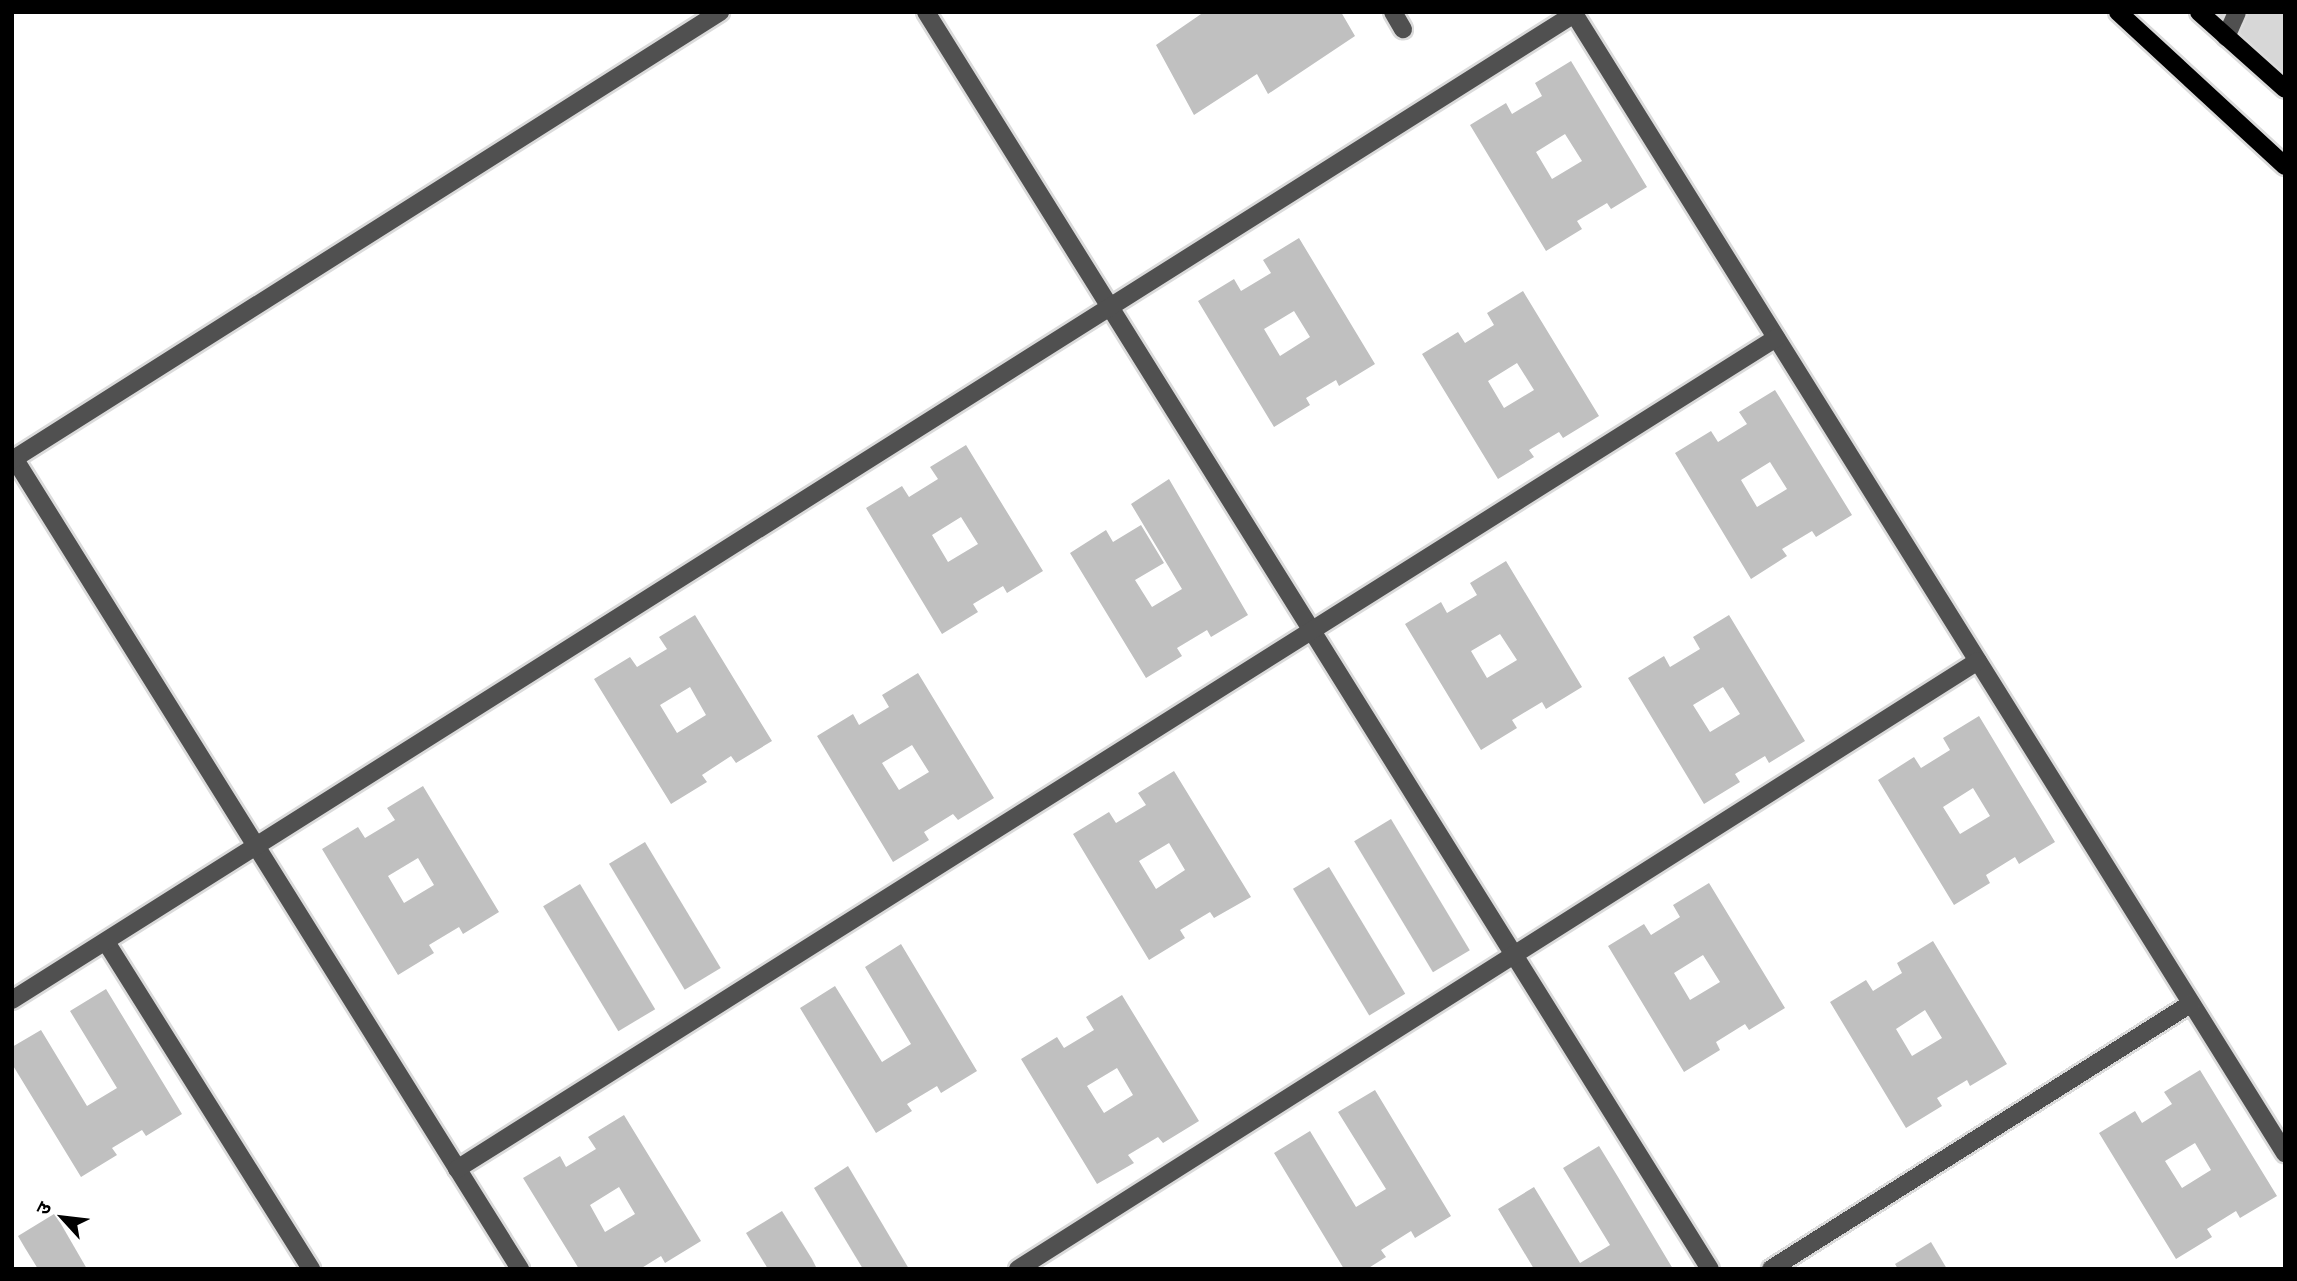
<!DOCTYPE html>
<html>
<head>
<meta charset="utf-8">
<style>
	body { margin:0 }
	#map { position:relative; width:2297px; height:1281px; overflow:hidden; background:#fff; font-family:"DM Sans","Noto Sans Devanagari",sans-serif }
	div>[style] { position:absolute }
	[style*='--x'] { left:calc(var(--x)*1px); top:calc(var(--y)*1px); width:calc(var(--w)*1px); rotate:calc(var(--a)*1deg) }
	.green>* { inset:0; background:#d7d7d7 }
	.building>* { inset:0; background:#c0c0c0; transform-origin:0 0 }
	.roads { filter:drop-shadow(2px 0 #dbdbdb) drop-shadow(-2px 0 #dbdbdb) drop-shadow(0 2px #dbdbdb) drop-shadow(0 -2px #dbdbdb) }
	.minor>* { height:18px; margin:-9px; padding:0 9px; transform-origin:9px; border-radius:9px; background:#505050 }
	.major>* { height:18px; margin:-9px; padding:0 9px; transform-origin:9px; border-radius:9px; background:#000 }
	span { translate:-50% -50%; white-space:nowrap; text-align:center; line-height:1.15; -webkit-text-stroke:5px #fff; paint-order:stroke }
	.frame { position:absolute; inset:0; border:14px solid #000; pointer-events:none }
	.north { position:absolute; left:28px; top:1183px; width:70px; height:70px; -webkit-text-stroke:5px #fff; paint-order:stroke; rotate:297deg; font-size:19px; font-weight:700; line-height:28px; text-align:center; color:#000 }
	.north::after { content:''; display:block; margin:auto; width:24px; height:32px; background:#000; clip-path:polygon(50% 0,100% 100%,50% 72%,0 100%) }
</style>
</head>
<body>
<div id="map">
	<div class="green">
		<div style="clip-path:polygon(2207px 12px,2285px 12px,2285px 78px)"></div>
	</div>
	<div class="building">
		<div style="clip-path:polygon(1204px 12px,1341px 12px,1355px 36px,1268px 94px,1257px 74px,1194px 115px,1156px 45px)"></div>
		<div style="clip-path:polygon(evenodd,1571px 61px,1647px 187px,1611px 209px,1607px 203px,1577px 221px,1582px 229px,1546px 251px,1470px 125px,1506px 103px,1512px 114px,1542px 96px,1535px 83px,1571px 61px,1565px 134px,1582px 161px,1552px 179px,1536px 152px,1565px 134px)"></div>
		<div style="clip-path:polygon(evenodd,1299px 238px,1375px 364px,1339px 386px,1336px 380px,1306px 398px,1310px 405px,1274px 427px,1198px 301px,1234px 279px,1241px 291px,1271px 273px,1263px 260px,1299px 238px,1294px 311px,1310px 337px,1280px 356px,1264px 329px,1294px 311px)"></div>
		<div style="clip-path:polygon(evenodd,1523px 291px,1599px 416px,1563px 438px,1559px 432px,1529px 450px,1534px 457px,1498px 479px,1422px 354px,1458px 332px,1465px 343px,1494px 325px,1487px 313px,1523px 291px,1517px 363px,1534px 390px,1504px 408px,1488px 381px,1517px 363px)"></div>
		<div style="clip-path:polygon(evenodd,1775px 390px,1852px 515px,1816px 537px,1812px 531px,1782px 549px,1787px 556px,1751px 579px,1675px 453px,1711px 431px,1718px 442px,1747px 424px,1739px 412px,1775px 390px,1770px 462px,1787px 489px,1757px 507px,1741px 480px,1770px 462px)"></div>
		<div style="clip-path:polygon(evenodd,966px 445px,1043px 571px,1007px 593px,1003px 586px,973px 604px,978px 612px,942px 634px,866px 508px,902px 486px,909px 497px,938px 479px,930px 467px,966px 445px,961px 517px,978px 544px,948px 562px,932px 535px,961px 517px)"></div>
		<div style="clip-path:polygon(1169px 479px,1248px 615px,1211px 637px,1207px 630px,1177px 648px,1182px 656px,1146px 678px,1070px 553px,1106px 530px,1113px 542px,1141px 525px,1164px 563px,1135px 580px,1152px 607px,1182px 589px,1131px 504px)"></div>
		<div style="clip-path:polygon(evenodd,1506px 561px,1582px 687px,1546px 709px,1542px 702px,1512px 720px,1517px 728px,1481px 750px,1405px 624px,1441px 602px,1447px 613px,1477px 595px,1470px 583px,1506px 561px,1500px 634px,1517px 660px,1487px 678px,1471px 651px,1500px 634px)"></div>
		<div style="clip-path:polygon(evenodd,695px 615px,772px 741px,736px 763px,731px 756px,702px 775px,707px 782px,671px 804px,594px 679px,630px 657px,637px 667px,667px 649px,659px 637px,695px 615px,690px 687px,706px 715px,677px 733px,660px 705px,690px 687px)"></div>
		<div style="clip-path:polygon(evenodd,1729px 615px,1805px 741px,1769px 763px,1765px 756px,1735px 774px,1740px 782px,1704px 804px,1628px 678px,1664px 656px,1670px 667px,1700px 649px,1693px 637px,1729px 615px,1723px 687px,1740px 714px,1710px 732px,1693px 705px,1723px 687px)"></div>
		<div style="clip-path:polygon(evenodd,918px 673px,994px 798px,958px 820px,953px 814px,924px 832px,929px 840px,893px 862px,817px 736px,853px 714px,859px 725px,889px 707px,882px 695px,918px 673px,912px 745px,929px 772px,899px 790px,882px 763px,912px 745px)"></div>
		<div style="clip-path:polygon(evenodd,1979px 716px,2055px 842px,2019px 864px,2015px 857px,1986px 875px,1990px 883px,1954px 905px,1878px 780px,1914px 757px,1921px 768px,1950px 750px,1943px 738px,1979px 716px,1973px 788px,1990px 816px,1960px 834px,1943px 807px,1973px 788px)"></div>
		<div style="clip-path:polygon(evenodd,1174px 771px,1251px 897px,1214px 918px,1210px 912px,1180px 930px,1185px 938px,1149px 960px,1073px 834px,1109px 812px,1116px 823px,1146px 805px,1138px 793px,1174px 771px,1169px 843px,1185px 870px,1156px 889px,1139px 861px,1169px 843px)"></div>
		<div style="clip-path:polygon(evenodd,423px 786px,499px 912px,463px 934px,459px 927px,429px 945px,434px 953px,398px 975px,322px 849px,358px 827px,365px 838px,395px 820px,387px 808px,423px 786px,418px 858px,434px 885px,404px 903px,388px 876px,418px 858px)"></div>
		<div style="left:1391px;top:819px;width:153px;height:43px;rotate:59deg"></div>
		<div style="left:645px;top:842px;width:147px;height:42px;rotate:59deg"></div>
		<div style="left:1329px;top:867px;width:148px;height:42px;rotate:59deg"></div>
		<div style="clip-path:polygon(evenodd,1709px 883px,1785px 1008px,1749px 1030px,1745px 1024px,1716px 1042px,1720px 1050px,1684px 1072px,1608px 946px,1644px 924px,1651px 935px,1680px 917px,1673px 905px,1709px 883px,1703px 955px,1720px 982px,1690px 1000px,1674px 973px,1703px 955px)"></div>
		<div style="left:580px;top:884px;width:146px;height:43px;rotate:59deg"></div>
		<div style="clip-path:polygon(evenodd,1933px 941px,2007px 1064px,1970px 1086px,1967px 1080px,1937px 1098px,1942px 1106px,1906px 1128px,1830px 1002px,1866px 980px,1873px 991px,1902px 973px,1897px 963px,1933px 941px,1925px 1010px,1942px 1038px,1912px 1056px,1896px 1029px,1925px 1010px)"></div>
		<div style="clip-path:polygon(901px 944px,977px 1071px,941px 1093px,937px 1086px,907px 1104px,912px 1111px,876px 1133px,800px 1008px,835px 986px,882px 1062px,911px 1044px,865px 967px)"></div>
		<div style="clip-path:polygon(106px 989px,182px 1114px,146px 1136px,142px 1130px,112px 1148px,117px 1155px,81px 1177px,12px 1064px,12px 1047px,41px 1030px,87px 1106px,117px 1088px,70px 1011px)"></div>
		<div style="clip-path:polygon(evenodd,1122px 995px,1199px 1121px,1163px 1143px,1158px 1137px,1128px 1155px,1134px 1163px,1097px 1184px,1021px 1059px,1057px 1037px,1064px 1048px,1094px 1030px,1086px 1017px,1122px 995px,1117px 1068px,1133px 1095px,1104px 1113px,1087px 1086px,1117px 1068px)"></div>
		<div style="clip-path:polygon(evenodd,2200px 1070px,2277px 1196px,2240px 1218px,2236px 1211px,2207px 1229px,2212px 1237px,2176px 1259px,2099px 1133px,2135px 1111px,2142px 1123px,2172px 1104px,2164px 1092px,2200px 1070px,2195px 1143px,2211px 1170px,2182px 1188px,2165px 1161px,2195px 1143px)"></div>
		<div style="clip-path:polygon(1375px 1090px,1451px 1216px,1415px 1238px,1411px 1231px,1381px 1250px,1386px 1257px,1367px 1269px,1344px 1269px,1274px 1153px,1310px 1131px,1356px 1207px,1386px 1189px,1338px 1112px)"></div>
		<div style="clip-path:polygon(evenodd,624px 1115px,701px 1241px,665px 1263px,661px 1256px,640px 1269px,579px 1269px,523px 1178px,560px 1156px,566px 1167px,596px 1149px,588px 1137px,624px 1115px,619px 1187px,635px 1214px,605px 1232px,590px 1205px,619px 1187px)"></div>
		<div style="clip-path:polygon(1599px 1146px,1618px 1177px,1673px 1269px,1534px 1269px,1498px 1209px,1534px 1187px,1580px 1263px,1610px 1245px,1563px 1168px)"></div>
		<div style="clip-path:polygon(848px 1166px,909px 1269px,863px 1269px,814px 1188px)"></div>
		<div style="clip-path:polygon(782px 1211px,812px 1259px,817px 1269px,768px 1269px,746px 1233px)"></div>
		<div style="clip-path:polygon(54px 1214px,61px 1224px,87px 1269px,38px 1269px,25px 1248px,18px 1236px)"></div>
		<div style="clip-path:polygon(1931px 1242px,1947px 1269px,1898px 1269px,1895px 1264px)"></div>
	</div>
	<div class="roads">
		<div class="minor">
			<div style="--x:926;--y:12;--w:1481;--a:58.05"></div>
			<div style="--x:1393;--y:12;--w:20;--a:60"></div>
			<div style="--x:1573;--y:12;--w:1345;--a:58.04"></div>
			<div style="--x:2226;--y:37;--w:27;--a:-66"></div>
			<div style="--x:14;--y:458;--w:956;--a:58.04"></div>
			<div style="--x:12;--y:460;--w:838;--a:-32.32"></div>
			<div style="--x:106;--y:942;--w:386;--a:57.9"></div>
			<div style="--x:12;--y:1000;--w:1847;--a:-32.26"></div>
			<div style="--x:457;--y:1169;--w:1559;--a:-32.21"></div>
			<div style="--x:1018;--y:1269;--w:1136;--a:-32.35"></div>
			<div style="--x:1771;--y:1269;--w:497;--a:-32.3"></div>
		</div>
		<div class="major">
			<div style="--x:2118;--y:12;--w:227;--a:42.7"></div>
			<div style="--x:2199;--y:12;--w:115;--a:41.8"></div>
		</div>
	</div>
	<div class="frame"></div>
	<div class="north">उ</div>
</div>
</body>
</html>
